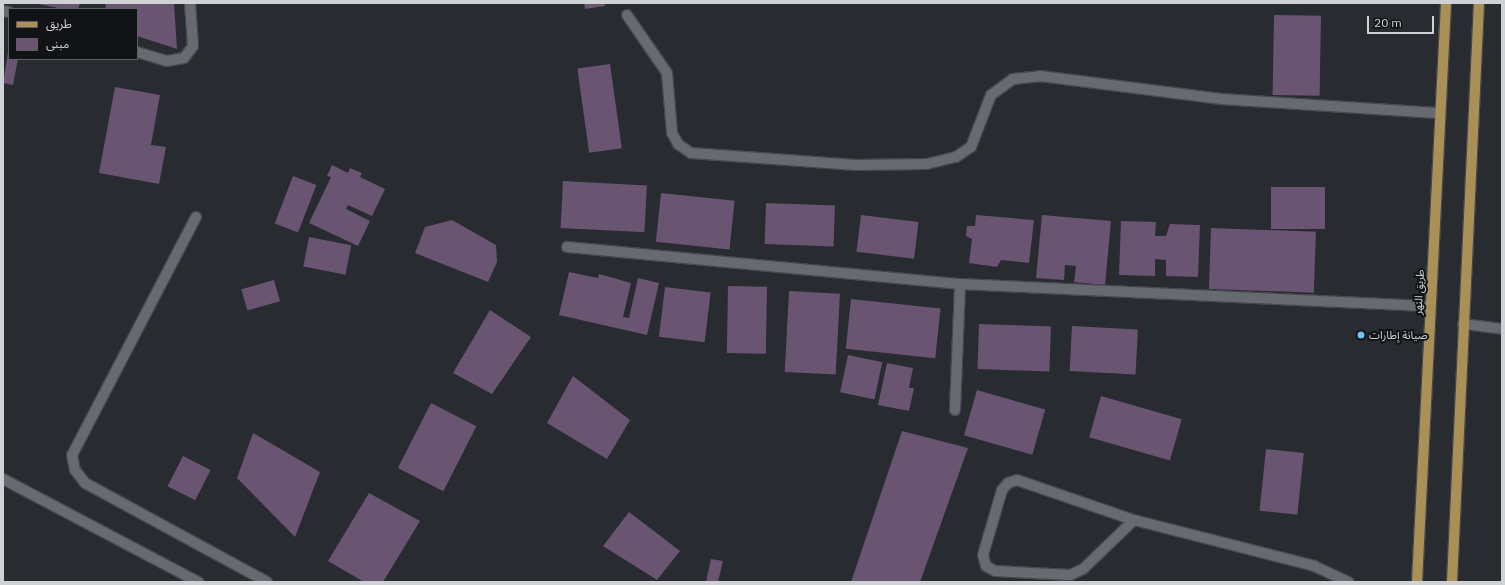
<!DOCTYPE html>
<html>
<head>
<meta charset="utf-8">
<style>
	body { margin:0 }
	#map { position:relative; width:1505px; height:585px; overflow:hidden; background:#282b30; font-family:"IBM Plex Sans","Noto Sans Arabic",sans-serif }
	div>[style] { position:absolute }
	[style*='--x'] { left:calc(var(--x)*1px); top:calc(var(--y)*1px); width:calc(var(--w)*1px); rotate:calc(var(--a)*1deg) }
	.building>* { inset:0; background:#695472; transform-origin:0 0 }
	.roads { filter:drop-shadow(1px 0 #46484d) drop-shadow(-1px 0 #46484d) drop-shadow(0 1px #46484d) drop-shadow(0 -1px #46484d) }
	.service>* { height:10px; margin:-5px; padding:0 5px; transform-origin:5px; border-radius:5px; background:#676a70 }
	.minor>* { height:10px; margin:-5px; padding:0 5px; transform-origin:5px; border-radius:5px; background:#676a70 }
	.primary>* { height:10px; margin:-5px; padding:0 5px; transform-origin:5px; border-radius:5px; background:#aa9056 }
	.dots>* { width:11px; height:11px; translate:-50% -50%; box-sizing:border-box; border:2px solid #121316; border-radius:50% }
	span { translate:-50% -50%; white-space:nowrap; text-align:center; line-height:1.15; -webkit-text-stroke:4px #121316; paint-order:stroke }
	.street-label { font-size:11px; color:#cfd1d5 }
	.poi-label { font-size:11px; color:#cfd1d5 }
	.left { translate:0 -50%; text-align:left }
	.frame { position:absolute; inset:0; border:4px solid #cfd1d5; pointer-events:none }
	.legend { position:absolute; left:8px; top:8px; width:130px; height:52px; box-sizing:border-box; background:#121316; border:1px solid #5e5f62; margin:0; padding:5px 7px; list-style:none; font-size:12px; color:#cfd1d5 }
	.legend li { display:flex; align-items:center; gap:8px; height:20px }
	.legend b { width:20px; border:1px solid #5e5f62 }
	.scale { position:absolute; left:1367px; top:16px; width:67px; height:18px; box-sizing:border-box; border:2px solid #cfd1d5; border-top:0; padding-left:5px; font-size:12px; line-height:14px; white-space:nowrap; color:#cfd1d5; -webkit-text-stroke:3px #121316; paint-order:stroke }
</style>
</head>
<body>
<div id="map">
	<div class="building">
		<div style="clip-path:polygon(80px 3px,78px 9px,63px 9px,38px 4px)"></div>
		<div style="clip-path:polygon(105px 3px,174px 3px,177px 49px,137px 36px,137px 9px,106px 9px)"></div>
		<div style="clip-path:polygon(584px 3px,604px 3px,605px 6px,585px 9px)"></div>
		<div style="left:1274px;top:15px;width:47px;height:80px;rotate:1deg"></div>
		<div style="clip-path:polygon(8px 52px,9px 59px,18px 59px,13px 85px,3px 83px)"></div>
		<div style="left:610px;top:64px;width:85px;height:33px;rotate:82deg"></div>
		<div style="clip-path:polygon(115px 87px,160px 95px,151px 145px,166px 147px,159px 184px,99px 173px)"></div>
		<div style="clip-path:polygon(332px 165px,348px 173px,350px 168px,362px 173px,360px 177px,385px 189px,372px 216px,348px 205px,346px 209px,370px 221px,358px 246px,309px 223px,331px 177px,327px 176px)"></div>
		<div style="left:293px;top:176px;width:25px;height:51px;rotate:21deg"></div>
		<div style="left:563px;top:181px;width:84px;height:47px;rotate:3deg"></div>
		<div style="left:1271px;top:187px;width:54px;height:42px"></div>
		<div style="left:661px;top:193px;width:74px;height:49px;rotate:6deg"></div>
		<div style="left:766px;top:203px;width:69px;height:41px;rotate:2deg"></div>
		<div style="left:861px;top:215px;width:58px;height:37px;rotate:7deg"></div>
		<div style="clip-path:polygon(976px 215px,1034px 220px,1029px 263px,1001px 260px,997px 267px,969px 263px,972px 239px,966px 236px,967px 226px,975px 226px)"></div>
		<div style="clip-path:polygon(1042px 215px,1111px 221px,1105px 285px,1074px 282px,1076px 266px,1065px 265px,1064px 280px,1036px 278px)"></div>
		<div style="clip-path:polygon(452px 220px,496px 245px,497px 262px,488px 282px,415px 253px,425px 227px)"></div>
		<div style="clip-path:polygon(1121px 221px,1156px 222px,1155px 236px,1166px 236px,1170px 224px,1200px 225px,1198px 277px,1166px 276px,1166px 260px,1155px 259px,1155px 276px,1119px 275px)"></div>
		<div style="left:1211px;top:228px;width:105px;height:61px;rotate:2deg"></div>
		<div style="left:309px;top:237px;width:43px;height:30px;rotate:11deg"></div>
		<div style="clip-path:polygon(569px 272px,598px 278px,599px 274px,631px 283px,623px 317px,629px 318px,638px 278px,659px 283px,647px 335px,559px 315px)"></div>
		<div style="left:274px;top:280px;width:22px;height:34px;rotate:74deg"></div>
		<div style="left:728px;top:286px;width:39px;height:67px;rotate:1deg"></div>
		<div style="left:665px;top:287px;width:46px;height:50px;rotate:7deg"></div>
		<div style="left:789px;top:291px;width:51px;height:81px;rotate:3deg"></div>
		<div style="left:851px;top:299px;width:90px;height:50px;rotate:6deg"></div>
		<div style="clip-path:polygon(490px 310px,531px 337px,492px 394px,453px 373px)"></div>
		<div style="left:979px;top:324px;width:72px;height:45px;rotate:2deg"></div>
		<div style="left:1072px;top:326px;width:66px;height:45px;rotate:3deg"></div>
		<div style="left:848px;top:355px;width:35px;height:38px;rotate:12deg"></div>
		<div style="clip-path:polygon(887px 363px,913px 368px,909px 388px,914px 388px,909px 411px,878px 405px)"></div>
		<div style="clip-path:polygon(573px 376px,630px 420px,607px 459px,547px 423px)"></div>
		<div style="left:977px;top:390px;width:71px;height:47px;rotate:16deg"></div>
		<div style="left:1101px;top:396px;width:84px;height:43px;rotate:16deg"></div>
		<div style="left:431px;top:403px;width:51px;height:73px;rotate:27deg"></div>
		<div style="clip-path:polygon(902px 431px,968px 448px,920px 582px,851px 582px)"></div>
		<div style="clip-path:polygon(253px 433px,320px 472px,295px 537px,237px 478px)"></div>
		<div style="left:1266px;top:449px;width:38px;height:62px;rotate:6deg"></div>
		<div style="left:183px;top:456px;width:31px;height:34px;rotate:27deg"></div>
		<div style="clip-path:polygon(369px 493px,420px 521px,383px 582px,364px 582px,328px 561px)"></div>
		<div style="clip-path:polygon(629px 512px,680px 551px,657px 580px,603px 546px)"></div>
		<div style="clip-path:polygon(711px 559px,723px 561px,718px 582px,706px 582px)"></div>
	</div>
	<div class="roads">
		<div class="service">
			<div style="--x:627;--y:15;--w:70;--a:55.4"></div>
			<div style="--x:667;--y:73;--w:60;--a:85.2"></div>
			<div style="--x:672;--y:133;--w:13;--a:61"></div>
			<div style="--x:678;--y:144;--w:16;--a:35"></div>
			<div style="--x:691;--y:153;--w:165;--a:4.2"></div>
			<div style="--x:856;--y:165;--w:71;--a:-0.8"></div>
			<div style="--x:927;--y:164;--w:30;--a:-14"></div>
			<div style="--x:956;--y:157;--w:18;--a:-34"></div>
			<div style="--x:971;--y:147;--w:56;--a:-69"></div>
			<div style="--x:991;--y:95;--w:27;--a:-36"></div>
			<div style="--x:1013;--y:79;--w:27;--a:-6"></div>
			<div style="--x:1040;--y:76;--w:183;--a:7.2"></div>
			<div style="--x:1222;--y:99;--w:218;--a:3.7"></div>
			<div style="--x:1134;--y:520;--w:71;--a:136.1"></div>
			<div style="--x:1083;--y:569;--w:14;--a:155"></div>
			<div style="--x:1070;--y:575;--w:75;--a:-176.9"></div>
			<div style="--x:995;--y:571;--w:10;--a:-151"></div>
			<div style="--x:986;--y:566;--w:11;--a:-105"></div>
			<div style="--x:983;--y:555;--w:68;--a:-73.7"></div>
			<div style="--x:1002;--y:490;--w:9;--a:-49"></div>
			<div style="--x:1008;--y:483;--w:9;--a:-18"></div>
			<div style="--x:1017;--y:480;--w:124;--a:18.9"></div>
			<div style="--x:1134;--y:520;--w:186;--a:14.3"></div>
			<div style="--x:1314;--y:566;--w:38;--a:25"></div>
		</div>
		<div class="minor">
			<div style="--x:3;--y:11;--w:6;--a:9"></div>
			<div style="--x:137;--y:52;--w:31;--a:17"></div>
			<div style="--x:167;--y:61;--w:17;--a:-10"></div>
			<div style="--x:184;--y:58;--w:15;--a:-53"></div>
			<div style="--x:193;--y:46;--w:43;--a:-94"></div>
			<div style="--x:196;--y:217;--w:268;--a:117.5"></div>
			<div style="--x:72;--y:455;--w:15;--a:79"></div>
			<div style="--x:75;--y:470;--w:16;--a:52"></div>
			<div style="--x:85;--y:483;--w:207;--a:28.5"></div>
			<div style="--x:567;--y:247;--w:395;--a:5.4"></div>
			<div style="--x:960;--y:284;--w:471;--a:2.7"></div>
			<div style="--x:1463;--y:324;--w:39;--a:7"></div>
			<div style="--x:955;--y:410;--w:126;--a:-87.7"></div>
			<div style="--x:3;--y:479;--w:221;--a:27.8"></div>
		</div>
		<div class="primary">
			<div style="--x:1417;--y:582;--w:580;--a:-87.13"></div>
			<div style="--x:1452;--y:582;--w:580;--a:-87.33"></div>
		</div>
	</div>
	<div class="dots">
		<div style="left:1361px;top:335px;background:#72c1f5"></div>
	</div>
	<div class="street-label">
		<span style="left:1419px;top:292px;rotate:-87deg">طريق النهر</span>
	</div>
	<div class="poi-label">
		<span class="left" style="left:1369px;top:335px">صيانة إطارات</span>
	</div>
	<div class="frame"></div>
	<ul class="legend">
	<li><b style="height:5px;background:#aa9056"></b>طريق</li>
	<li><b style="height:11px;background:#695472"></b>مبنى</li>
	</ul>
	<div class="scale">20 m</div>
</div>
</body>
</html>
